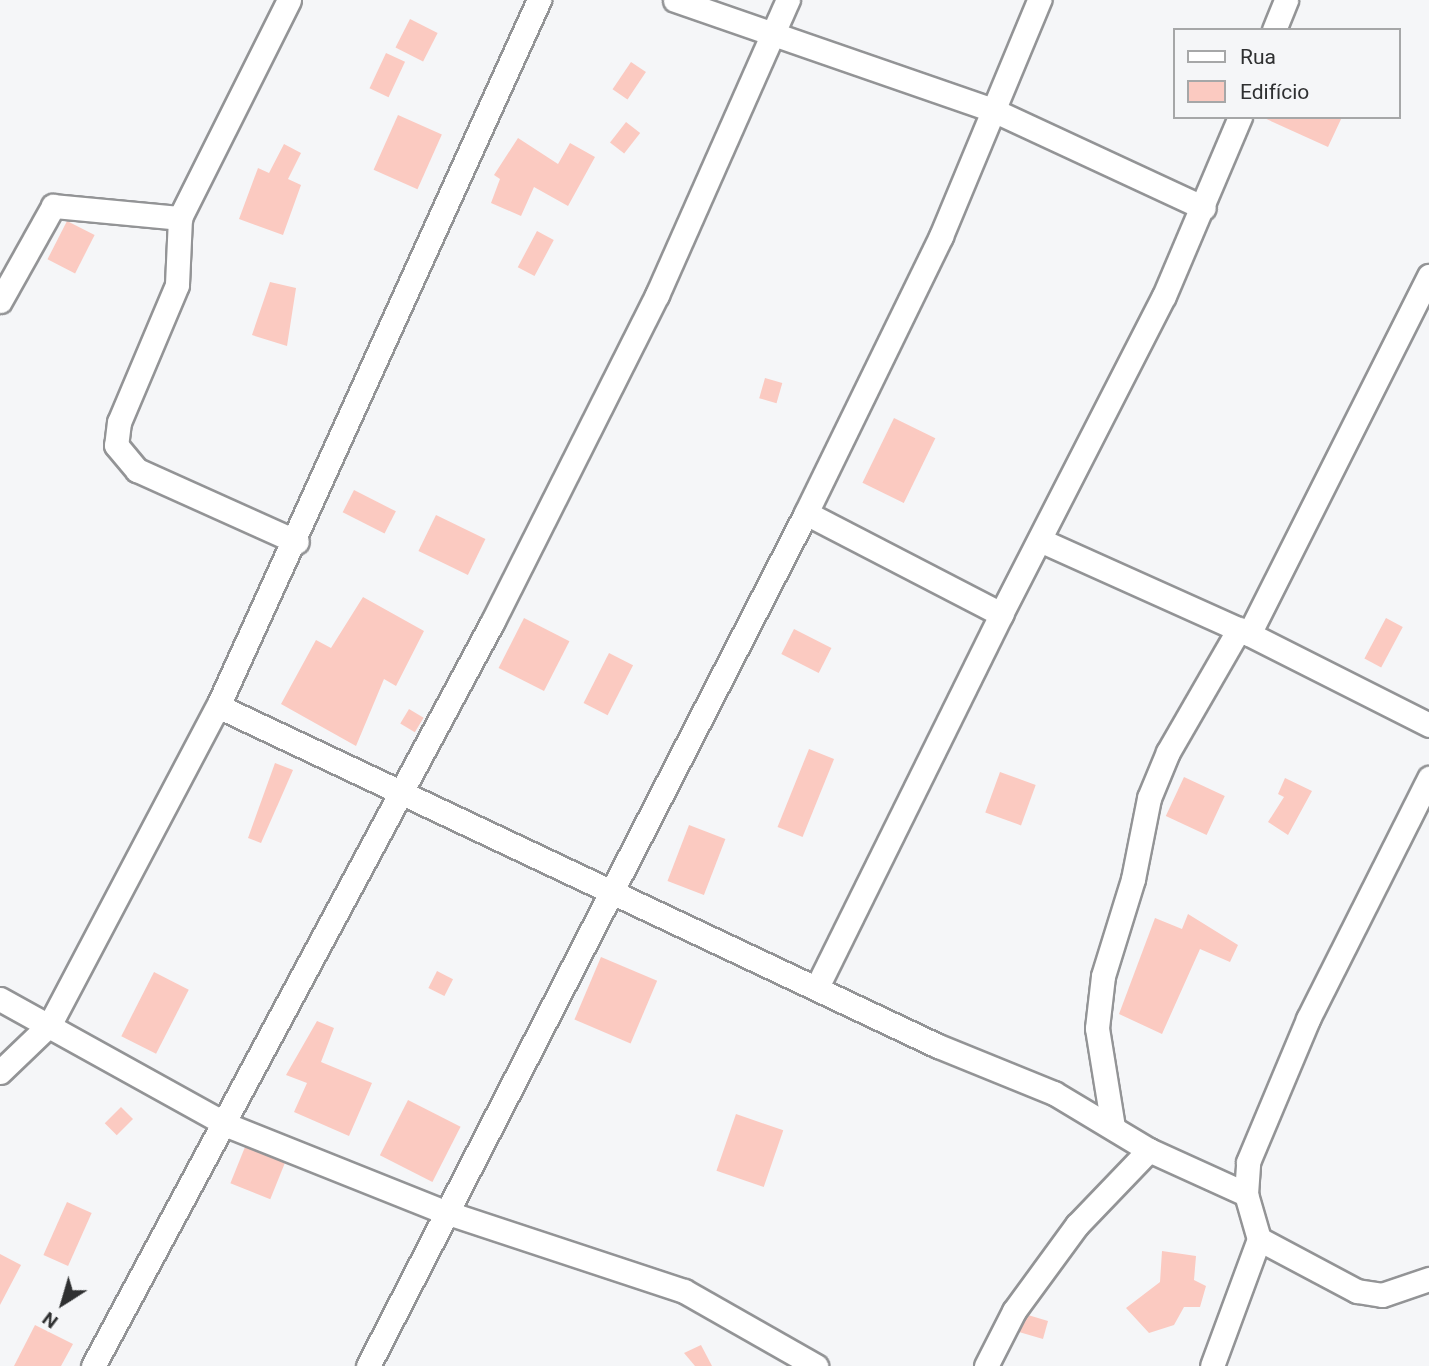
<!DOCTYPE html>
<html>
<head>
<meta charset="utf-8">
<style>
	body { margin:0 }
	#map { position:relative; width:1429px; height:1366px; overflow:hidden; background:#f5f6f8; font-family:Roboto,sans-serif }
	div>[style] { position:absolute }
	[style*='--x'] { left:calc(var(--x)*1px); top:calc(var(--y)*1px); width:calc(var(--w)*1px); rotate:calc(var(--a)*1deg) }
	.building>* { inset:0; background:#fbcac1; transform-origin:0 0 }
	.roads { filter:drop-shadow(2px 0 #939496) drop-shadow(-2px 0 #939496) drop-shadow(0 2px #939496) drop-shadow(0 -2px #939496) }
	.minor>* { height:23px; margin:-11.5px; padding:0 11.5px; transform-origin:11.5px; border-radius:11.5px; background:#fff }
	span { translate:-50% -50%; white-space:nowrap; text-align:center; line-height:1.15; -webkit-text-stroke:6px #f5f6f8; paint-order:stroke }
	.legend { position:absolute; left:1173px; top:28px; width:228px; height:91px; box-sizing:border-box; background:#f5f6f8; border:2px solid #a6a7a8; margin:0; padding:9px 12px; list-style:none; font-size:21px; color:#2f3031 }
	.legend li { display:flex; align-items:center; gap:14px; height:35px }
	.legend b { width:35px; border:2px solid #a6a7a8 }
	.north { position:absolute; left:28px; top:1268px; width:70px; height:70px; -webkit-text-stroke:5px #f5f6f8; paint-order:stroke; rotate:217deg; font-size:19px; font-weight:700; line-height:28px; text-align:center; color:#2f3031 }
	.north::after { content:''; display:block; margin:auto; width:24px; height:32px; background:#2f3031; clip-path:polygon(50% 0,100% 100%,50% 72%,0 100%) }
</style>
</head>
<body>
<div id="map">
	<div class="building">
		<div style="left:410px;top:19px;width:31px;height:32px;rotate:27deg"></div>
		<div style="left:386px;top:53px;width:21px;height:39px;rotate:25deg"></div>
		<div style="left:631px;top:62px;width:18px;height:33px;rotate:34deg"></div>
		<div style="left:398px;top:115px;width:48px;height:60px;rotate:24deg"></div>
		<div style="clip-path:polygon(1262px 117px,1342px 117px,1328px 147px)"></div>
		<div style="left:626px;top:122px;width:18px;height:26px;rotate:38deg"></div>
		<div style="clip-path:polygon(518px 138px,558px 164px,570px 143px,595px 157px,568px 206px,534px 187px,521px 216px,491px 203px,500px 179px,494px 175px)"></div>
		<div style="clip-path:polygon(284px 144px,301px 153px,288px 179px,301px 185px,283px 235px,239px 219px,258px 168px,269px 173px)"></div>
		<div style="left:67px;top:221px;width:31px;height:43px;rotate:27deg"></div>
		<div style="left:537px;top:231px;width:19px;height:41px;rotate:28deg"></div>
		<div style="clip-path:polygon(270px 282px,296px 288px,287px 346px,252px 335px)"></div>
		<div style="left:765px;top:378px;width:18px;height:21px;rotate:16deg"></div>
		<div style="left:894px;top:418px;width:46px;height:72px;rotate:26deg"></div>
		<div style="left:354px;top:490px;width:47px;height:25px;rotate:27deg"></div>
		<div style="left:436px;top:515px;width:55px;height:40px;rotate:26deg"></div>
		<div style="clip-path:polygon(363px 597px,424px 631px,396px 686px,384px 679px,356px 746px,281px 704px,316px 640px,331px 648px)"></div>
		<div style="left:524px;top:618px;width:51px;height:56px;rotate:27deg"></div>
		<div style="left:1386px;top:618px;width:19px;height:46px;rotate:28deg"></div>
		<div style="left:794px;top:629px;width:42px;height:28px;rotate:27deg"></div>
		<div style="left:609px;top:653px;width:27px;height:56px;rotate:27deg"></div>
		<div style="left:409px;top:709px;width:17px;height:17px;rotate:31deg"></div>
		<div style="left:809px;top:749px;width:27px;height:84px;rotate:22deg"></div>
		<div style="clip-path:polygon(275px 763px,293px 770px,261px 843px,248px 838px)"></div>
		<div style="left:1000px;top:772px;width:38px;height:43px;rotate:20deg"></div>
		<div style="left:1184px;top:777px;width:45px;height:43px;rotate:25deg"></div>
		<div style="clip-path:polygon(1285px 778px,1312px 791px,1288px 835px,1268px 822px,1284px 797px,1278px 794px)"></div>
		<div style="left:689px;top:825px;width:39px;height:60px;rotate:21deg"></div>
		<div style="clip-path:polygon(1188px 914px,1238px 945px,1230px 962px,1200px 949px,1162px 1034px,1119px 1014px,1155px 918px,1182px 929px)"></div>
		<div style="left:601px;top:957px;width:61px;height:68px;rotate:23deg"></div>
		<div style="left:437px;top:971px;width:18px;height:19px;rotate:27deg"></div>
		<div style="left:154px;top:972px;width:39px;height:72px;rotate:27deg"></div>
		<div style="clip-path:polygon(317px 1021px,334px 1028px,321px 1062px,372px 1083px,349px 1136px,294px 1112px,307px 1083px,286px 1075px)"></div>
		<div style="left:408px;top:1100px;width:59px;height:62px;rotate:27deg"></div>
		<div style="left:121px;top:1107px;width:17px;height:23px;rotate:45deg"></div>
		<div style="left:736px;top:1114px;width:50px;height:60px;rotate:19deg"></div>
		<div style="left:245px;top:1147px;width:43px;height:39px;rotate:22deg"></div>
		<div style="left:67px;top:1202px;width:27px;height:58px;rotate:24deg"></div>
		<div style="clip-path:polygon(1162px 1251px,1196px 1256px,1194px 1280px,1206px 1286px,1200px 1307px,1184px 1307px,1174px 1325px,1149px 1333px,1126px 1308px,1160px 1282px)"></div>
		<div style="clip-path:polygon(0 1254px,21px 1265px,0 1305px)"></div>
		<div style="clip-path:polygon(1028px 1315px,1048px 1321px,1043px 1339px,1019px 1332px)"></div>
		<div style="clip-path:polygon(35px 1325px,73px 1344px,61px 1366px,14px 1366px)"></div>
		<div style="clip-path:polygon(701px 1345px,712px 1366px,695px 1366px,684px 1353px)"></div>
	</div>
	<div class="roads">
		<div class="minor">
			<div style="--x:289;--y:0;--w:244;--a:116.6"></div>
			<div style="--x:180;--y:218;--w:67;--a:92.6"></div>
			<div style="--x:177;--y:285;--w:149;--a:112.9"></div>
			<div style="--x:119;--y:422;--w:23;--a:97"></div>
			<div style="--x:116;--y:445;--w:33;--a:50"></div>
			<div style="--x:137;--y:470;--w:175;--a:24.2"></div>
			<div style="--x:675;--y:0;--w:339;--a:19.1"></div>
			<div style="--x:995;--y:111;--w:230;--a:24.9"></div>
			<div style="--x:1274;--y:30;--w:32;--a:-68"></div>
			<div style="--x:0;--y:301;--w:109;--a:-60.8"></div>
			<div style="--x:53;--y:206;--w:128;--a:5.4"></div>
			<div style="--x:806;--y:513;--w:220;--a:27.4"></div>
			<div style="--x:1001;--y:614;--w:357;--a:-62.9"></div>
			<div style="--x:1164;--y:296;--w:194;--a:-67"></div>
			<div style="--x:1042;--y:541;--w:227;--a:24.2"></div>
			<div style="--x:1249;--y:634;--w:202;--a:26.8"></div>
			<div style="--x:1249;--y:634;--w:401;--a:-63.3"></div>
			<div style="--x:218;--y:706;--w:796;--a:25.28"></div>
			<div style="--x:938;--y:1046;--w:125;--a:22.1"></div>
			<div style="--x:1054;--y:1093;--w:111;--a:31"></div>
			<div style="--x:1149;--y:1150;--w:107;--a:24.4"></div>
			<div style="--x:817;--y:987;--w:416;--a:-63.7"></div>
			<div style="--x:0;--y:999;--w:260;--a:29"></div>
			<div style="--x:227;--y:1125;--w:232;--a:21.8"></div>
			<div style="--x:442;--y:1211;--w:255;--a:18.3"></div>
			<div style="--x:684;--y:1291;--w:152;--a:29.6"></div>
			<div style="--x:0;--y:1072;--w:69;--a:-43.8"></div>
			<div style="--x:50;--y:1024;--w:360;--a:-62.2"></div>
			<div style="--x:218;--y:706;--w:776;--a:-65.55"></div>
			<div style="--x:1113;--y:1127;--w:100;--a:-99.2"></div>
			<div style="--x:1097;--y:1028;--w:52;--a:-83.4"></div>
			<div style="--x:1103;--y:976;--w:102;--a:-72.8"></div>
			<div style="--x:1133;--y:879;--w:83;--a:-78.8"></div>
			<div style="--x:1149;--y:798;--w:50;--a:-67.6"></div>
			<div style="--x:1168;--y:752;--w:142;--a:-60"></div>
			<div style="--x:1259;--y:1239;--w:111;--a:28"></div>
			<div style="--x:1357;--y:1291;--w:25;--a:9"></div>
			<div style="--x:1382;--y:1295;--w:50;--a:-18.8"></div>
			<div style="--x:93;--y:1366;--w:846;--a:-61.77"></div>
			<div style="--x:493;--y:621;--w:365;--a:-63.3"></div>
			<div style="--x:657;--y:295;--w:323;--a:-66.1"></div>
			<div style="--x:368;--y:1366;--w:959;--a:-62.82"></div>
			<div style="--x:806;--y:513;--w:308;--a:-64"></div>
			<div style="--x:941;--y:236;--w:256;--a:-67.4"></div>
			<div style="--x:986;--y:1366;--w:62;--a:-63"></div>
			<div style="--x:1014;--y:1311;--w:107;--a:-53.8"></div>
			<div style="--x:1077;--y:1225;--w:104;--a:-46.2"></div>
			<div style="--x:1212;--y:1366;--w:135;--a:-69.7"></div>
			<div style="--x:1259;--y:1239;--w:47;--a:-106.1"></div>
			<div style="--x:1246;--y:1194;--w:32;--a:-86"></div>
			<div style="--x:1248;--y:1162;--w:155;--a:-67.2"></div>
			<div style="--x:1308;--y:1019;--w:270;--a:-63.3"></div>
		</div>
	</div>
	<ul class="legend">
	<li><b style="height:9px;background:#fff"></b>Rua</li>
	<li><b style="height:19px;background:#fbcac1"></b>Edifício</li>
	</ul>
	<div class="north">N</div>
</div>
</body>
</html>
